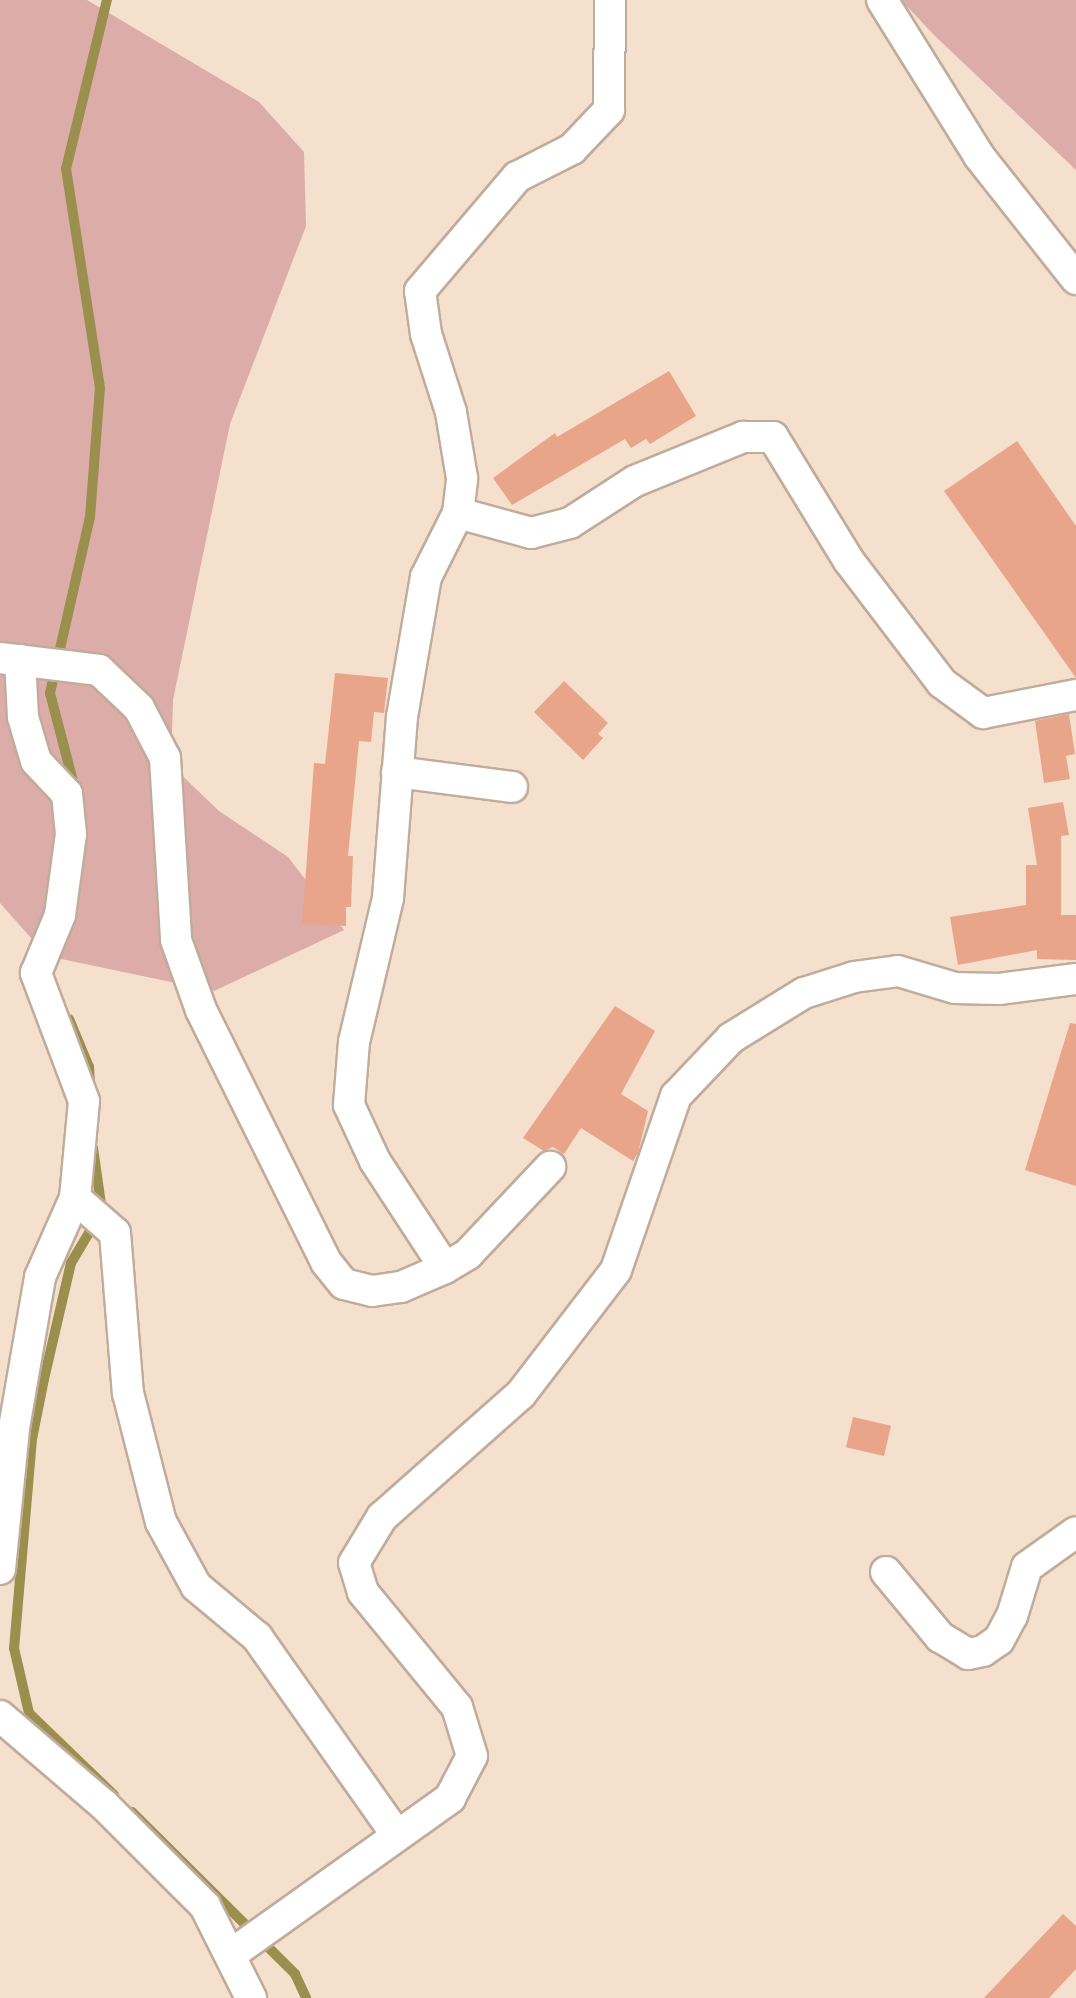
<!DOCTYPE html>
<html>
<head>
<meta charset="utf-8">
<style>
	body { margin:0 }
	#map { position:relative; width:1076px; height:1998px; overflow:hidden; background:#f5dfcd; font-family:"IBM Plex Serif",serif }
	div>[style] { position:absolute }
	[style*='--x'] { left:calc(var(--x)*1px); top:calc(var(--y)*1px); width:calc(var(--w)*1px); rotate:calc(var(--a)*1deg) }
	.green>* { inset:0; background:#dbaca8 }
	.stream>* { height:10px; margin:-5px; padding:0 5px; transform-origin:5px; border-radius:5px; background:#9a8f4c }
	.building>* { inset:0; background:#e9a589; transform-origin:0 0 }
	.roads { filter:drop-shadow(2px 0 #c1ac9b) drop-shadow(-2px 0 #c1ac9b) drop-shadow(0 2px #c1ac9b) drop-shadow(0 -2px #c1ac9b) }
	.minor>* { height:30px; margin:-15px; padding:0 15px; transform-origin:15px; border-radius:15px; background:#fff }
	span { translate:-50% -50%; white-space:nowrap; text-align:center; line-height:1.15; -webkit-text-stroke:6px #fceee3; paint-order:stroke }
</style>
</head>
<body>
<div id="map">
	<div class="green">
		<div style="clip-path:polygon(0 0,87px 0,259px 102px,304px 152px,306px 226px,230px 424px,173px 700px,171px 765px,219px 811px,288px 857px,344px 930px,214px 991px,47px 956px,0 903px)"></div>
		<div style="clip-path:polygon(901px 0,1076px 0,1076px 170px,934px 35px)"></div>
	</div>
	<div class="stream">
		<div style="--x:75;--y:789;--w:99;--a:-104.6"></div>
		<div style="--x:50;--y:693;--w:180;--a:-77.2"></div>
		<div style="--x:90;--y:517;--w:129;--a:-85.6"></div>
		<div style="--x:100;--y:388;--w:222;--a:-98.8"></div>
		<div style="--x:66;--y:169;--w:174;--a:-76.4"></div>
		<div style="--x:69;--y:1019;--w:52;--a:67.4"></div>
		<div style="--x:89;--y:1067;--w:17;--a:87"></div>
		<div style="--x:93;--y:1148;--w:64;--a:81.9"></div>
		<div style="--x:102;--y:1211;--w:61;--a:120.8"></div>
		<div style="--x:71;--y:1263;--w:119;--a:103.1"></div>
		<div style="--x:44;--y:1379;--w:61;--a:101.3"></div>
		<div style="--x:32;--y:1439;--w:210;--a:94.9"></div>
		<div style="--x:14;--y:1648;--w:67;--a:77"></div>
		<div style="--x:29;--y:1713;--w:118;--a:44"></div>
		<div style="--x:132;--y:1812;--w:230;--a:44.8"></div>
		<div style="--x:295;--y:1974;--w:26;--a:65"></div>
	</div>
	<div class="building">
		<div style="clip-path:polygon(669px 371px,696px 416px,650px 444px,646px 439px,631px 448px,625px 439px,512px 505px,493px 478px,555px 433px,557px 437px)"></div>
		<div style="clip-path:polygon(1017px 441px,1076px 526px,1076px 678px,944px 491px)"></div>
		<div style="clip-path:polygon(335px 673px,388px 678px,384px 713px,374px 712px,371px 742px,359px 741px,348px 856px,353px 856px,351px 907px,346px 907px,346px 926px,302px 924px,314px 763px,325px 764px)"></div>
		<div style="clip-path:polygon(564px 681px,608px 723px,598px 734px,603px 738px,583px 760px,534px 712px)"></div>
		<div style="clip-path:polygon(1069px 714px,1075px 754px,1066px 756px,1070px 779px,1044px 783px,1035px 721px)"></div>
		<div style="clip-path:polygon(1063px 802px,1069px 835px,1061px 836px,1061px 915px,1076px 915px,1076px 960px,1037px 959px,1037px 950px,958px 965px,950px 917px,1026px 905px,1026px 865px,1037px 865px,1028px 808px)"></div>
		<div style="clip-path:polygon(615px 1006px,655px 1031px,621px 1094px,648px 1111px,638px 1153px,633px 1161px,581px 1128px,564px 1154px,553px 1147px,544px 1151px,523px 1138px)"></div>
		<div style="clip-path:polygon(1070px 1023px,1076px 1024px,1076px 1186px,1025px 1170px)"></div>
		<div style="left:853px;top:1417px;width:39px;height:31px;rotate:13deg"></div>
		<div style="clip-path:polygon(1063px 1914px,1076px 1926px,1076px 1969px,1049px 1998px,984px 1998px)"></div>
	</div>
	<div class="roads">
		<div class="minor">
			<div style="--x:882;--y:0;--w:184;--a:58.1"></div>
			<div style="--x:979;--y:156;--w:157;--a:51.7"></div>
			<div style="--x:458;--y:513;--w:76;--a:15.3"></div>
			<div style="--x:531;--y:533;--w:40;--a:-14.4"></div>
			<div style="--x:570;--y:523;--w:77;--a:-32.9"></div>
			<div style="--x:635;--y:481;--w:117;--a:-22.2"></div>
			<div style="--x:743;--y:437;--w:30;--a:0"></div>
			<div style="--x:773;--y:437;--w:145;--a:58.5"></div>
			<div style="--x:849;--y:561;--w:153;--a:52.7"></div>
			<div style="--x:942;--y:683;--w:51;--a:36.2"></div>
			<div style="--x:983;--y:713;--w:95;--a:-11"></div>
			<div style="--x:0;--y:658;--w:100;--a:6.9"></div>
			<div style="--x:99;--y:670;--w:55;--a:43.5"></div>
			<div style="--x:139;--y:708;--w:56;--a:62.5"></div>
			<div style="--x:165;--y:758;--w:182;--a:86.5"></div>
			<div style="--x:176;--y:940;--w:74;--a:70.3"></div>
			<div style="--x:201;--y:1010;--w:281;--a:63.6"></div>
			<div style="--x:326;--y:1262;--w:28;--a:51"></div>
			<div style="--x:344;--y:1284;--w:29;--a:14"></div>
			<div style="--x:372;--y:1291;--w:29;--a:-8"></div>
			<div style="--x:401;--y:1287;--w:48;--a:-23.4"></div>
			<div style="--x:445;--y:1268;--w:27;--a:-31"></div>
			<div style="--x:468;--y:1254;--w:120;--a:-46.7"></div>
			<div style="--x:397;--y:772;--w:116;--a:7.4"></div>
			<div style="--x:75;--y:1198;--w:53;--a:41.2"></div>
			<div style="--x:115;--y:1233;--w:161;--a:85.4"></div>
			<div style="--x:128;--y:1393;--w:133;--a:75.7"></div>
			<div style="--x:161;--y:1522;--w:73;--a:61.3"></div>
			<div style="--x:196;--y:1586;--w:80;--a:39.9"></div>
			<div style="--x:257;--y:1637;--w:241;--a:54.8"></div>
			<div style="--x:445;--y:1268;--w:128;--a:-123.2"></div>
			<div style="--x:375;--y:1161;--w:62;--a:-114.9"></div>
			<div style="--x:349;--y:1105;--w:63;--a:-85.5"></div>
			<div style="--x:354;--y:1042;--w:148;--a:-76.7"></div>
			<div style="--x:388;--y:898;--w:182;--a:-85.6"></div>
			<div style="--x:402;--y:717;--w:142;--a:-80.3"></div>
			<div style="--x:426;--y:577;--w:72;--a:-63.4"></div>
			<div style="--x:458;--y:513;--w:35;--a:-83"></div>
			<div style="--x:462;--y:478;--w:67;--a:-99.5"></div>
			<div style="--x:451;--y:412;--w:82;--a:-107.8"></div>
			<div style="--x:426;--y:334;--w:43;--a:-97.9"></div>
			<div style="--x:420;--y:291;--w:150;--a:-49.6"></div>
			<div style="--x:517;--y:177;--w:62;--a:-27"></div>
			<div style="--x:572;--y:149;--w:54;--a:-46.5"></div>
			<div style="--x:609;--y:110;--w:110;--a:-89.5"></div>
			<div style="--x:0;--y:1569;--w:142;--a:-84.3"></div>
			<div style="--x:14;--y:1428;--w:153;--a:-80.2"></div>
			<div style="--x:40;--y:1277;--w:86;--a:-66.1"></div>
			<div style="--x:75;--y:1198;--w:97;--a:-84.7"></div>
			<div style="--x:84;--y:1101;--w:137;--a:-110.6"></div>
			<div style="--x:36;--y:973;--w:63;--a:-67.5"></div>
			<div style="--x:60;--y:915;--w:82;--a:-82.3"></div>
			<div style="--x:71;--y:834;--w:40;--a:-95.7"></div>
			<div style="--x:67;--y:794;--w:45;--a:-133.2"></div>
			<div style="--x:36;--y:761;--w:46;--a:-106.5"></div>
			<div style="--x:23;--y:717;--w:57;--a:-93"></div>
			<div style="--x:886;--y:1572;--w:85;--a:50.3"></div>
			<div style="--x:940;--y:1637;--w:33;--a:31"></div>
			<div style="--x:968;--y:1654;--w:15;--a:-11"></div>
			<div style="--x:983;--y:1651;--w:19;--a:-35"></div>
			<div style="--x:999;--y:1640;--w:27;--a:-62"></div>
			<div style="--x:1012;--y:1616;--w:51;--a:-73"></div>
			<div style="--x:1027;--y:1567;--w:60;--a:-35.5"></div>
			<div style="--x:0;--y:1716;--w:137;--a:40.6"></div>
			<div style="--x:104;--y:1805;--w:143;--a:45"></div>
			<div style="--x:205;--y:1906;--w:103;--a:63.4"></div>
			<div style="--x:233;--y:1953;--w:267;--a:-35.5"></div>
			<div style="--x:450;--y:1798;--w:47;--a:-62.4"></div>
			<div style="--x:472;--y:1756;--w:51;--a:-107"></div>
			<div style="--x:457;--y:1707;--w:149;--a:-129.3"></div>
			<div style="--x:363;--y:1592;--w:30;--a:-107"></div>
			<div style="--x:354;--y:1563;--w:54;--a:-58.7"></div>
			<div style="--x:382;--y:1517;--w:186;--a:-41.5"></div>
			<div style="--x:521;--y:1394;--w:156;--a:-52.5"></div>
			<div style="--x:616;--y:1270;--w:184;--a:-71"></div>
			<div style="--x:676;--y:1096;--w:80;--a:-46.5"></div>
			<div style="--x:731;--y:1038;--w:86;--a:-31.7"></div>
			<div style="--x:804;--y:993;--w:52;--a:-17.7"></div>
			<div style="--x:854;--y:977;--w:44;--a:-7.8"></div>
			<div style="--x:898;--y:971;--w:59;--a:16.6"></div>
			<div style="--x:955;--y:988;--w:44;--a:1.3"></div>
			<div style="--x:999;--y:989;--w:78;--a:-7.4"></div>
		</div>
	</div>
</div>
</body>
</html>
